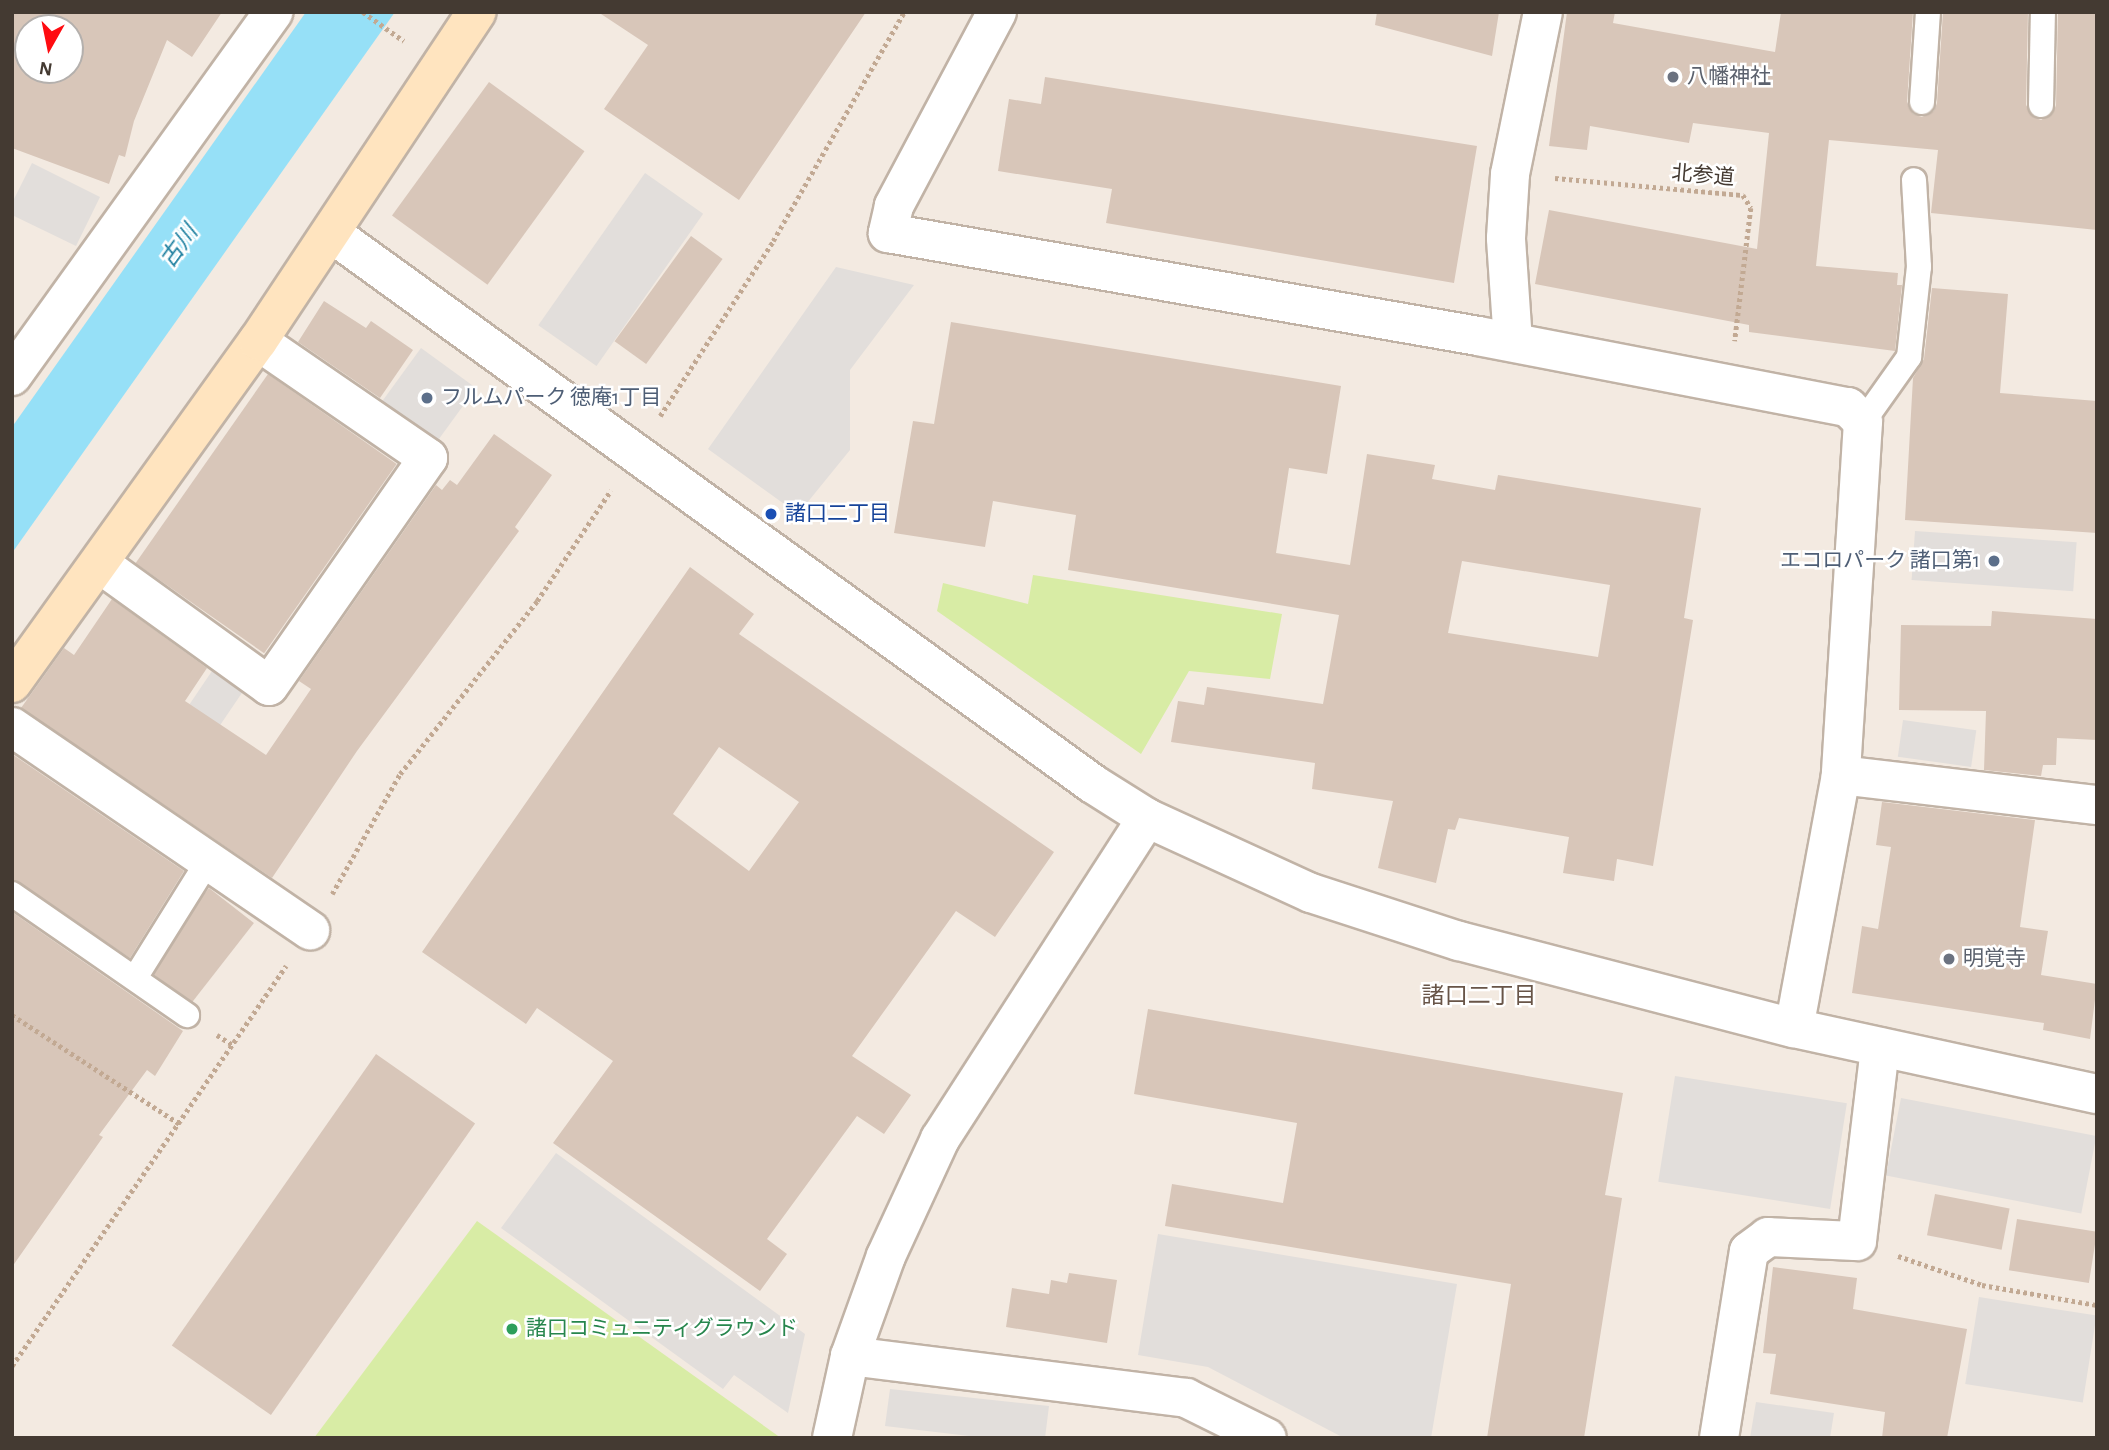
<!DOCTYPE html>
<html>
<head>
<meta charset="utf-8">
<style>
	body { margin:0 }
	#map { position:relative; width:2109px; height:1450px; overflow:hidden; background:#f3eae1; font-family:"Alegreya Sans","Noto Sans JP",sans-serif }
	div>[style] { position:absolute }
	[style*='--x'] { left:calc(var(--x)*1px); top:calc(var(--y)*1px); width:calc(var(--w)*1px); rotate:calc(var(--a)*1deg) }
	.green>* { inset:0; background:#d8eca5 }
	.parking>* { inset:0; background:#e2dedb; transform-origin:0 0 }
	.water>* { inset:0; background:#96e0f7 }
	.building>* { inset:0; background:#d8c6b9; transform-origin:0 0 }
	.path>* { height:4.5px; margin-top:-2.25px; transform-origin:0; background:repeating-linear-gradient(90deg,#c2a993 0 3.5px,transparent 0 7px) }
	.roads { filter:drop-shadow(2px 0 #c1b3a6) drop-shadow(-2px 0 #c1b3a6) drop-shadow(0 2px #c1b3a6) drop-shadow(0 -2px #c1b3a6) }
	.lane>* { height:24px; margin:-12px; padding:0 12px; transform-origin:12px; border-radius:12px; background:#fff }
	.street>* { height:38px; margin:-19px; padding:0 19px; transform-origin:19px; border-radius:19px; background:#fff }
	.secondary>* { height:38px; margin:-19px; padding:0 19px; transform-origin:19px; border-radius:19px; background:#ffe4bf }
	.dots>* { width:19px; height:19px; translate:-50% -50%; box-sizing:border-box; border:4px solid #fff; border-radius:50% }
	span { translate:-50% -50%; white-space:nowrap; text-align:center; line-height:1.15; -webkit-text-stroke:5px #fff; paint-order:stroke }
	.worship-label { font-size:21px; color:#5b616d }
	.left { translate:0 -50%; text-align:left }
	.street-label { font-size:21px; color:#443a32 }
	.service-label { font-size:21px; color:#4e5e75 }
	.right { translate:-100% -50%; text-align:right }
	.transit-label { font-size:21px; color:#164399 }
	.leisure-label { font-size:21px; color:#27864d }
	.water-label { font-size:23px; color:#1f80a0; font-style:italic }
	.neighbourhood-label { font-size:23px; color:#685548 }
	.frame { position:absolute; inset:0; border:14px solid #443a32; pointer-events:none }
	.north { position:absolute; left:14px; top:14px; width:70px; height:70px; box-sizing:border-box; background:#fff; border:2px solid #b4b0ad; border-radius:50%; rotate:189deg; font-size:19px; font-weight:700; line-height:28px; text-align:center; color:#443a32 }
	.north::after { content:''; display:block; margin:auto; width:24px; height:32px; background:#ff0c11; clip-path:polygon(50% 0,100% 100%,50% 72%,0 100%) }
</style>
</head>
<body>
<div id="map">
	<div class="green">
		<div style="clip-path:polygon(1033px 575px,1282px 614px,1270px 679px,1189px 671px,1141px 754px,937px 611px,943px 583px,1028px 604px)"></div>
		<div style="clip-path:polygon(477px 1221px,781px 1438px,314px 1438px)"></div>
	</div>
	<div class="parking">
		<div style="clip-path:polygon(32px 163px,100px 197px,76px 246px,12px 215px,12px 203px)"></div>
		<div style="left:645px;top:173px;width:71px;height:186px;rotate:35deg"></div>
		<div style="clip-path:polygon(836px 267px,914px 285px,850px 370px,850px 450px,798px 514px,708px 449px)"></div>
		<div style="left:421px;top:348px;width:68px;height:74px;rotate:36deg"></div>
		<div style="left:1915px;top:531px;width:162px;height:49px;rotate:4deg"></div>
		<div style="left:212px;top:671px;width:37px;height:84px;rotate:34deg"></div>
		<div style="left:1903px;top:720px;width:74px;height:37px;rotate:8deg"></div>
		<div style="left:1675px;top:1076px;width:174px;height:107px;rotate:9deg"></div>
		<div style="left:1901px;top:1098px;width:199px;height:79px;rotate:11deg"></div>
		<div style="clip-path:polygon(556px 1153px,805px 1334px,788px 1413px,734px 1375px,723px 1389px,501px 1228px)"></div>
		<div style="clip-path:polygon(1158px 1234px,1457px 1284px,1431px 1438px,1344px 1438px,1208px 1367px,1138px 1355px)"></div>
		<div style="left:1979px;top:1297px;width:119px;height:88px;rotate:9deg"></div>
		<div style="clip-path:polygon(890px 1389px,1049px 1406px,1045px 1438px,986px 1438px,885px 1426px)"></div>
		<div style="clip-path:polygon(1756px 1402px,1834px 1413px,1830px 1438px,1750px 1438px)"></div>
	</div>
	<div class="water">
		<div style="clip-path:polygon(306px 12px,395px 12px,12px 553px,12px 427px)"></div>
	</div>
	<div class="building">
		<div style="clip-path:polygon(evenodd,12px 12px,222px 12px,192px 57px,167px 40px,134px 121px,125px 157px,119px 155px,109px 184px,12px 148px,12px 12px,28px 28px,70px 28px,70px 70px,28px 70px,28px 28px)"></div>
		<div style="clip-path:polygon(598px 12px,866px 12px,739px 200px,604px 109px,648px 45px)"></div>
		<div style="clip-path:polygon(1377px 12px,1499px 12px,1492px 56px,1375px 25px)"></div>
		<div style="clip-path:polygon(1567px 12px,1615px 12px,1613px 23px,1775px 52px,1781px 12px,1913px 12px,1907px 102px,1913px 114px,1922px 117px,1934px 111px,1937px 103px,1943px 12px,2028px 12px,2026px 105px,2033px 117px,2041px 120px,2053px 113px,2056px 105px,2058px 12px,2097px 12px,2097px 230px,1931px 213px,1938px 150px,1829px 140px,1816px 266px,1898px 273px,1897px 285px,1902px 285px,1895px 351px,1749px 332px,1749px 325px,1535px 284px,1549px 210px,1757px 249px,1769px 133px,1693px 123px,1689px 143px,1590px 126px,1587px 150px,1549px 146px)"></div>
		<div style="clip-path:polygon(1045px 77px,1477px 146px,1454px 283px,1106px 223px,1112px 189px,998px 171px,1009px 99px,1041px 104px)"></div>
		<div style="left:489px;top:82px;width:118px;height:165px;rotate:36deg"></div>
		<div style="left:691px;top:236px;width:39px;height:130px;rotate:36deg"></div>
		<div style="clip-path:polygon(1932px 288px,2008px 294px,2000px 393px,2097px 401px,2097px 533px,1905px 520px,1913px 378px,1924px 359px)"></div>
		<div style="clip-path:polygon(324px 301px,366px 328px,371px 321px,413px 350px,380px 398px,298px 342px)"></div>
		<div style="clip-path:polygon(evenodd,951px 322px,1341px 386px,1327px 474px,1289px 468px,1276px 553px,1350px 565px,1367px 454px,1435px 465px,1432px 479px,1495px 490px,1498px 475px,1701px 508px,1684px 618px,1693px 620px,1653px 866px,1617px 859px,1614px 881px,1563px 873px,1569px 837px,1459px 818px,1455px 830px,1448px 829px,1436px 883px,1378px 868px,1393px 801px,1312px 789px,1315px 763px,1171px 742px,1178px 701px,1204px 705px,1207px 687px,1323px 704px,1339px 615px,1068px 570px,1076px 515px,993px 501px,985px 547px,894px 533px,913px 421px,934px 424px,951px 322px,1462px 561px,1610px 585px,1598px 657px,1448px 633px,1462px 561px)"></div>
		<div style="left:268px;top:374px;width:157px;height:231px;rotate:35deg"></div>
		<div style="clip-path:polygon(494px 434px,552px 475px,515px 527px,519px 531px,357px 751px,272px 878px,21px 708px,64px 648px,74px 655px,112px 599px,207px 668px,185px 701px,266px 755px,311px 689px,299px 681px,436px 485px,442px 490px,450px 480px,457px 485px)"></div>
		<div style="clip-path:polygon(evenodd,690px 567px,754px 614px,739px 634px,1054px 852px,995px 937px,956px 911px,852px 1056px,911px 1095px,884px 1134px,857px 1116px,767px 1239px,787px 1254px,760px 1291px,553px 1143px,613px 1061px,537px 1008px,526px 1024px,422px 952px,690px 567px,719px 747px,799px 802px,749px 871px,673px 814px,719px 747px)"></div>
		<div style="clip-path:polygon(1992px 611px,2097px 619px,2097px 740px,2057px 738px,2056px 765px,2043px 765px,2041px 776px,1984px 770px,1986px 711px,1899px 710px,1901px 625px,1991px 626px)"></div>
		<div style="clip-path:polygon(12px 754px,184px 871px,130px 958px,12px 879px)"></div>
		<div style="clip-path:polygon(1882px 802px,2035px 820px,2020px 927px,2048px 931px,2041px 975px,2097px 984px,2090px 1039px,2043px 1030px,2044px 1023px,1852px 993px,1862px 926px,1878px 929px,1891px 847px,1876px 845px)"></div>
		<div style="left:209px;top:888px;width:57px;height:102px;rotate:38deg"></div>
		<div style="clip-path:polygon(12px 912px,183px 1031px,155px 1076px,147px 1070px,99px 1135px,103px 1137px,12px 1267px)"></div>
		<div style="clip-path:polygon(1148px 1009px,1623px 1093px,1605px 1195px,1622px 1198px,1584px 1438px,1487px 1438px,1511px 1284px,1165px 1226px,1172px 1184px,1283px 1203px,1297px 1123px,1134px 1094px)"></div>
		<div style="left:376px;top:1054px;width:121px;height:356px;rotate:35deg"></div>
		<div style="left:1935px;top:1194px;width:76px;height:42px;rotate:11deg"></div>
		<div style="left:2017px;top:1219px;width:81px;height:52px;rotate:9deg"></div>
		<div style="clip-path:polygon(1773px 1267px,1857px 1278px,1853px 1309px,1967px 1329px,1947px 1438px,1882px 1438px,1885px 1412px,1770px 1394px,1776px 1354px,1763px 1353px)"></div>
		<div style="clip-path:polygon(1069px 1273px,1117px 1280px,1107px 1343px,1006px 1327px,1012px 1288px,1049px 1294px,1051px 1280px,1067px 1283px)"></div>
	</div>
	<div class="path">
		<div style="--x:363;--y:12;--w:50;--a:35.3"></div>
		<div style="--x:1555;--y:178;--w:189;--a:5.2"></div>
		<div style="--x:1743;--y:195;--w:15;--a:58"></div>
		<div style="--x:1751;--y:208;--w:134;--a:96.9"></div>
		<div style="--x:660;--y:416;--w:208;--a:-57.1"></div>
		<div style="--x:773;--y:241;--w:264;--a:-60.2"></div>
		<div style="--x:332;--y:894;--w:138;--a:-60.5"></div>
		<div style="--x:400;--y:774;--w:221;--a:-51.6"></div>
		<div style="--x:537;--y:601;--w:133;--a:-56.3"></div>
		<div style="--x:12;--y:1015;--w:200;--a:33"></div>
		<div style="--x:217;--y:1035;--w:19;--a:32"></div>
		<div style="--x:1898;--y:1256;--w:89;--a:19"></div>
		<div style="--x:1982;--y:1285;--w:117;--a:9.9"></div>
		<div style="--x:12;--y:1366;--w:485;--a:-55.6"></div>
	</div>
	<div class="roads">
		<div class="lane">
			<div style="--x:1922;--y:102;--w:90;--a:-86.2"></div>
			<div style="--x:2041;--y:105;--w:93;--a:-88.8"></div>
			<div style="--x:1863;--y:422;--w:80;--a:-54.7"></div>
			<div style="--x:1909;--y:357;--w:91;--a:-83.7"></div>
			<div style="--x:1919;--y:267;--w:87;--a:-93.3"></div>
			<div style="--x:12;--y:894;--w:213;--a:34.7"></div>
			<div style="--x:135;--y:978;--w:138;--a:-58"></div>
		</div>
		<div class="street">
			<div style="--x:997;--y:12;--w:220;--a:118"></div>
			<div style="--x:894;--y:206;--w:28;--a:103"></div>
			<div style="--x:888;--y:233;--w:599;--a:9.9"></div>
			<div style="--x:1478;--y:336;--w:377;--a:10.9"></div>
			<div style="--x:1848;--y:407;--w:21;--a:45"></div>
			<div style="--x:1863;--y:422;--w:354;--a:93.6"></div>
			<div style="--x:1841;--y:775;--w:257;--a:100.5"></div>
			<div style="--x:331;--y:233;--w:940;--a:35.87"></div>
			<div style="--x:1093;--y:784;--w:64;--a:32.2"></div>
			<div style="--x:1147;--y:818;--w:180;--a:24.6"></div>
			<div style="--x:1311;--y:893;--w:156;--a:18"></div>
			<div style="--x:1459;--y:941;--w:346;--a:14.6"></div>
			<div style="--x:1794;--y:1028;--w:310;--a:12.3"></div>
			<div style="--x:1513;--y:342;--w:104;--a:-93.9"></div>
			<div style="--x:1506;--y:238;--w:64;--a:-86.4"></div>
			<div style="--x:1510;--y:174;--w:165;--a:-78.5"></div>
			<div style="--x:12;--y:376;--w:448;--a:-54.3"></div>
			<div style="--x:100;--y:564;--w:208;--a:35.8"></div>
			<div style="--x:269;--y:686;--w:278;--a:-55.1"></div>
			<div style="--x:428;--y:458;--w:206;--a:-145.5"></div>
			<div style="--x:12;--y:727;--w:361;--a:34.3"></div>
			<div style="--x:1841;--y:775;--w:258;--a:6.7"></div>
			<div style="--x:850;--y:1356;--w:339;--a:7.1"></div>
			<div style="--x:1186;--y:1398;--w:90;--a:26.3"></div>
			<div style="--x:832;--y:1438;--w:84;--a:-77.6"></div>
			<div style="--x:850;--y:1356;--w:106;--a:-70.2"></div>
			<div style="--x:886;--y:1256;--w:129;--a:-65.2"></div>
			<div style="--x:940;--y:1139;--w:382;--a:-57.2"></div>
			<div style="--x:1719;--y:1438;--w:189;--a:-80.9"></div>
			<div style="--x:1749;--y:1251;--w:24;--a:-36"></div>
			<div style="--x:1768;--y:1237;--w:89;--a:2.6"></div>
			<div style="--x:1857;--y:1241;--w:195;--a:-83.2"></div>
		</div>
		<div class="secondary">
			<div style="--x:12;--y:683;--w:421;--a:-54.3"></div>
			<div style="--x:258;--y:341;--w:395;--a:-56.4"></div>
		</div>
	</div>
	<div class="dots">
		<div style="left:1673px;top:77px;background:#6b7280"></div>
		<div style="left:427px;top:398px;background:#5c6f8a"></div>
		<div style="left:771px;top:514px;background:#1a4fb4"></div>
		<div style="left:1994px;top:561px;background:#5c6f8a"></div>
		<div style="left:1949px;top:959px;background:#6b7280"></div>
		<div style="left:512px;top:1329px;background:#2e9e5b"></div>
	</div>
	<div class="worship-label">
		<span class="left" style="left:1687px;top:77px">八幡神社</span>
		<span class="left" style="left:1963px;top:959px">明覚寺</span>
	</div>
	<div class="street-label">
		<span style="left:1703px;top:176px;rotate:5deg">北参道</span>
	</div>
	<div class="service-label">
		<span class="left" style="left:441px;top:398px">フルムパーク 徳庵1丁目</span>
		<span class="right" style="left:1980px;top:561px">エコロパーク 諸口第1</span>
	</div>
	<div class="transit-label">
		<span class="left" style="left:785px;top:514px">諸口二丁目</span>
	</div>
	<div class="leisure-label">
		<span class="left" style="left:526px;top:1329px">諸口コミュニティグラウンド</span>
	</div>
	<div class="water-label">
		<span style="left:180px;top:247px;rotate:-54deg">古川</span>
	</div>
	<div class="neighbourhood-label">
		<span style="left:1479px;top:997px">諸口二丁目</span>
	</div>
	<div class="frame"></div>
	<div class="north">N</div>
</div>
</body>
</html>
